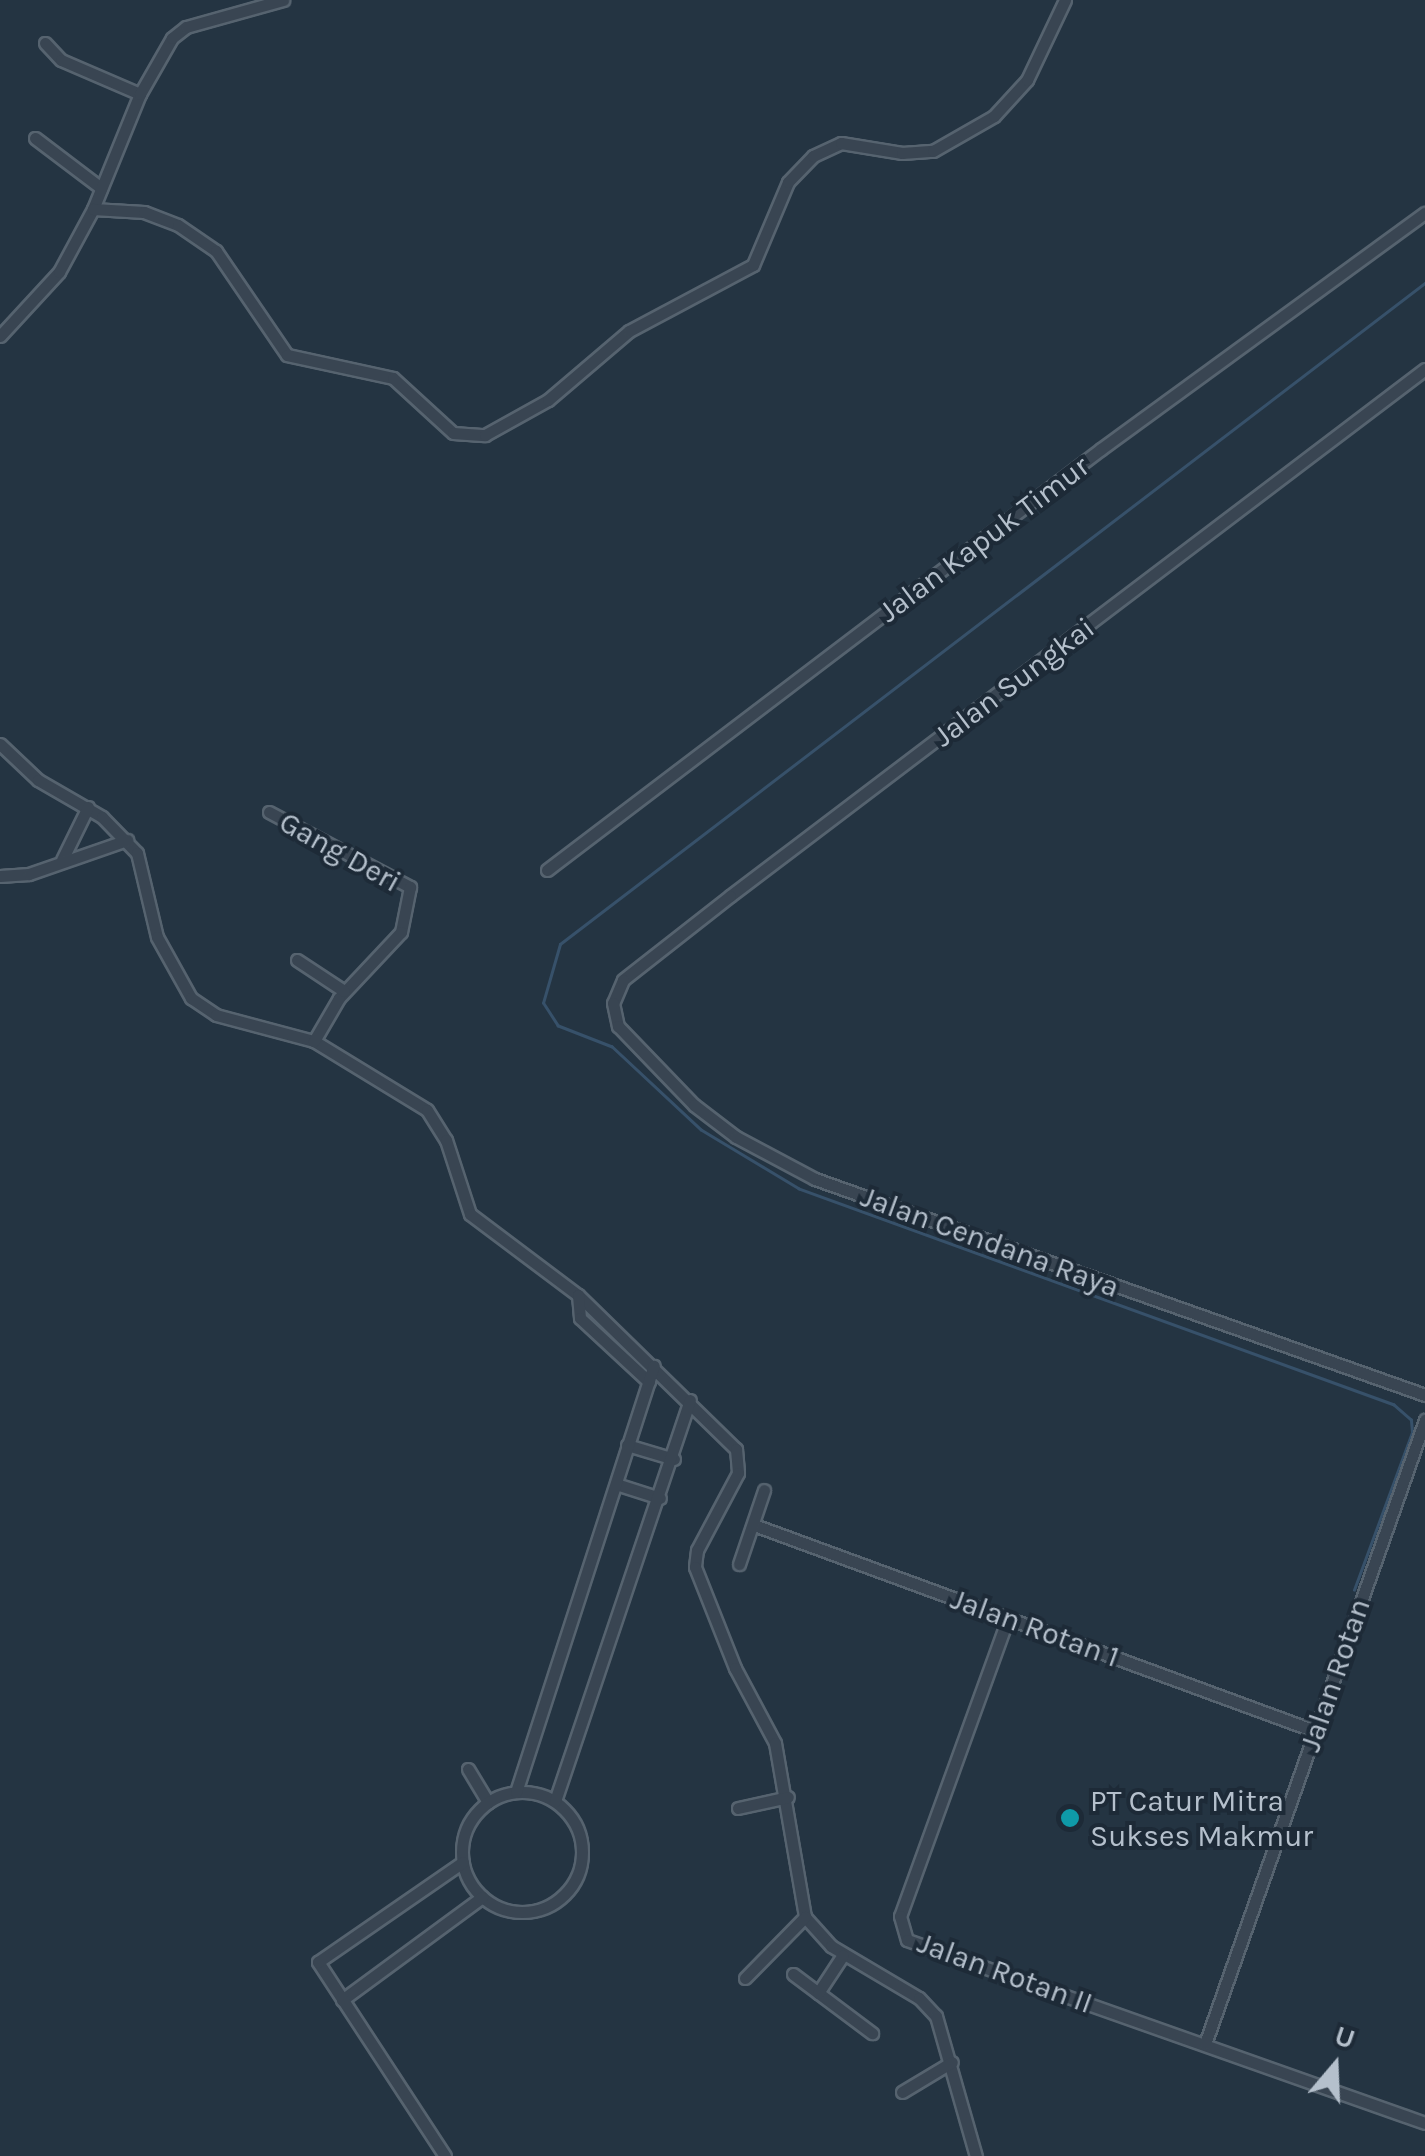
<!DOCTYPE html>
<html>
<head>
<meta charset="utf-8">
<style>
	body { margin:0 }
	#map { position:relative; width:1425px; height:2156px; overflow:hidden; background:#243442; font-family:Karla,sans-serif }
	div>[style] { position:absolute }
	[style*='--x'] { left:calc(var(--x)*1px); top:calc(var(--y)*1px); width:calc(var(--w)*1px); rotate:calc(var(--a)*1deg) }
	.stream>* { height:2.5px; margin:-1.25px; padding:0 1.25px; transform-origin:1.25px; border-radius:1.25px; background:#37516a }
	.roads { filter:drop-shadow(2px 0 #56636f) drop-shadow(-2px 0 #56636f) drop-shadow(0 2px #56636f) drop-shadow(0 -2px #56636f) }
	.street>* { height:11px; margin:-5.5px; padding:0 5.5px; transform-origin:5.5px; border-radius:5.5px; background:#394552 }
	.street>.ring { margin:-5.5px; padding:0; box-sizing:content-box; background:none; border:11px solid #394552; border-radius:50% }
	.dots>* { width:28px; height:28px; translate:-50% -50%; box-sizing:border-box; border:5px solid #1d2a37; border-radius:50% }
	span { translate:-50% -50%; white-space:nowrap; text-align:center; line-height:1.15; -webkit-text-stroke:8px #1d2a37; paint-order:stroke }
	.street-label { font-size:30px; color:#b5c0cc }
	.poi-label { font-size:30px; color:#b5c0cc }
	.left { translate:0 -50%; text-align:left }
	.north { position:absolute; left:1285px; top:2016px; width:100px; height:100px; -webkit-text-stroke:8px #1d2a37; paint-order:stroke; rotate:19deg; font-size:28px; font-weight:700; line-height:40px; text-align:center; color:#b5c0cc }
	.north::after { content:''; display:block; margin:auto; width:35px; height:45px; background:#b5c0cc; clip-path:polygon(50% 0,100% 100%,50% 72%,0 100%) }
</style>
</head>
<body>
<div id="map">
	<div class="stream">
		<div style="--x:1354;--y:1590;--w:168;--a:-69.8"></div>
		<div style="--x:1412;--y:1432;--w:12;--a:-95"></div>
		<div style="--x:1411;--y:1420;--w:23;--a:-139"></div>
		<div style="--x:1394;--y:1405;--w:633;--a:-160.05"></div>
		<div style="--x:799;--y:1189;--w:114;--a:-149"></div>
		<div style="--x:701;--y:1130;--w:122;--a:-137"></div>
		<div style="--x:612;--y:1047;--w:58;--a:-158.7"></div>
		<div style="--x:558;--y:1026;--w:27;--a:-123"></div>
		<div style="--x:543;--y:1003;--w:61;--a:-73.9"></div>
		<div style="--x:560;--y:944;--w:1089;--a:-37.39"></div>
	</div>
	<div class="roads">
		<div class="street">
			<div style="--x:45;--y:43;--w:23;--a:47"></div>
			<div style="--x:61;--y:60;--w:86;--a:23.3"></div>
			<div style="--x:35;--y:138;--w:83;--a:37.1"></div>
			<div style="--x:93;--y:209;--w:124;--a:-67.8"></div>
			<div style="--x:140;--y:94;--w:64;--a:-60.3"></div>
			<div style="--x:172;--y:38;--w:18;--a:-38"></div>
			<div style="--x:186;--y:27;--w:101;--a:-15.6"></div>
			<div style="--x:0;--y:336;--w:87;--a:-47.3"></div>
			<div style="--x:59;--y:272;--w:72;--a:-61.6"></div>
			<div style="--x:93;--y:209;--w:51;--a:3.4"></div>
			<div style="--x:144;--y:212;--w:36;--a:21"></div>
			<div style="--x:178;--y:225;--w:46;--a:34.4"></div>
			<div style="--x:216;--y:251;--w:126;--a:55.7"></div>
			<div style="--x:287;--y:355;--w:108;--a:12.2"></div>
			<div style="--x:393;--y:378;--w:81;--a:42.5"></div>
			<div style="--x:453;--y:433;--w:32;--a:4"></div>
			<div style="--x:485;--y:435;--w:72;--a:-29.1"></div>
			<div style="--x:548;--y:400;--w:106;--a:-40.4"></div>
			<div style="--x:629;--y:331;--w:140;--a:-28"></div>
			<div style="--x:753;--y:265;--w:90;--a:-67.1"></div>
			<div style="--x:788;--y:182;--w:36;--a:-46"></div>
			<div style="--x:813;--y:156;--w:31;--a:-25"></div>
			<div style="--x:841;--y:143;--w:62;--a:9.3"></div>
			<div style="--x:902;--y:153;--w:31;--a:-4"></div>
			<div style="--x:933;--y:151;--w:70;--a:-29.8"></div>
			<div style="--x:994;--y:116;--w:49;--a:-47.5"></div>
			<div style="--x:1027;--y:80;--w:89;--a:-64.6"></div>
			<div style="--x:1425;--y:369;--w:872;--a:142.83"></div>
			<div style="--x:730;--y:896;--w:136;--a:141.9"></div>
			<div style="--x:623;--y:980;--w:25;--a:113"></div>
			<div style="--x:613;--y:1003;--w:24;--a:78"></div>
			<div style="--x:618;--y:1026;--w:110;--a:46.1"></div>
			<div style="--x:694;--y:1105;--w:53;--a:37.3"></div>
			<div style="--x:736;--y:1137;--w:89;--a:28"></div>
			<div style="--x:815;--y:1179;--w:647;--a:19.5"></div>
			<div style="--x:0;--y:744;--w:52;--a:43.5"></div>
			<div style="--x:38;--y:780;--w:74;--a:30"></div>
			<div style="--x:102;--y:817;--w:50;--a:45.8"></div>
			<div style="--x:137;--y:853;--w:86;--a:76.6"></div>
			<div style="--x:157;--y:937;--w:70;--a:60.9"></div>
			<div style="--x:191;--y:998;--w:30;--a:34"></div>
			<div style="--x:216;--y:1015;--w:101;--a:14.9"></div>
			<div style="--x:314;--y:1041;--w:132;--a:31.4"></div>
			<div style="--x:427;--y:1110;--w:36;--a:58"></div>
			<div style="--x:446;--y:1140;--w:78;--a:72"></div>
			<div style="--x:470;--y:1214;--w:135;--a:36.9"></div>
			<div style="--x:578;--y:1295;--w:221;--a:44.3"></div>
			<div style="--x:736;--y:1449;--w:24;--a:85"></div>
			<div style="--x:738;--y:1473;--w:87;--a:118"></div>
			<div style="--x:697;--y:1550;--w:17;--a:97"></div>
			<div style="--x:695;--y:1567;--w:109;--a:68.4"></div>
			<div style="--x:735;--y:1668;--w:85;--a:61.9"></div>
			<div style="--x:775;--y:1743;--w:177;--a:80.2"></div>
			<div style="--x:805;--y:1917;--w:39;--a:48"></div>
			<div style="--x:831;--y:1946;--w:102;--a:30.6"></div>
			<div style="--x:919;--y:1998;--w:25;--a:47"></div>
			<div style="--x:936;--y:2016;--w:146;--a:74.1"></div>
			<div style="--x:269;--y:812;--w:160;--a:28"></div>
			<div style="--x:410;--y:887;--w:46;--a:101.3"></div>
			<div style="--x:401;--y:932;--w:91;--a:133.2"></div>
			<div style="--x:339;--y:998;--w:50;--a:120.2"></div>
			<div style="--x:62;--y:860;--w:59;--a:-63.9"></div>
			<div style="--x:547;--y:870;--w:696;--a:-37.23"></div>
			<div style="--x:1101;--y:449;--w:401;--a:-36.1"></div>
			<div style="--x:0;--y:876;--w:29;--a:-4"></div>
			<div style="--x:29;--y:874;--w:104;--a:-19.1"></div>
			<div style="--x:297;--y:960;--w:56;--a:33.4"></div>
			<div style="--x:578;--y:1295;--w:23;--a:85"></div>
			<div style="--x:580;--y:1318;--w:94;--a:42.8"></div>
			<div style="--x:627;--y:1445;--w:49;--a:16.6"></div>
			<div style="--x:616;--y:1484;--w:46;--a:17.7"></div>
			<div style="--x:754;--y:1525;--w:598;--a:20.16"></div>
			<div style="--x:739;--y:1564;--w:78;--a:-71.3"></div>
			<div style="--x:1008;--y:1618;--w:317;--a:109.9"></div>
			<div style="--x:900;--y:1916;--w:25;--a:74"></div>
			<div style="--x:907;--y:1940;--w:549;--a:19.46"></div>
			<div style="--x:468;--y:1769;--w:39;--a:59"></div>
			<div class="ring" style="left:462px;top:1792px;width:109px;height:109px"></div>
			<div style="--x:516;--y:1792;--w:448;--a:-72.1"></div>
			<div style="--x:555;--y:1801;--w:423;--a:-71.4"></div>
			<div style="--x:738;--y:1808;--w:51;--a:-12.4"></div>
			<div style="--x:793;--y:1974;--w:99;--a:36.8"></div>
			<div style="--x:745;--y:1978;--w:86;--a:-45.5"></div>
			<div style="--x:818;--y:1993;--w:45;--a:-56.7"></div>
			<div style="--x:342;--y:2000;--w:174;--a:-36.3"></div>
			<div style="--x:1205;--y:2044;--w:662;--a:-70.58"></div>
			<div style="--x:902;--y:2092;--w:58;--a:-31"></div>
			<div style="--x:445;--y:2156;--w:232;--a:-123.2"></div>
			<div style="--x:318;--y:1962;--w:176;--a:-34.6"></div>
		</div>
	</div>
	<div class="dots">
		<div style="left:1070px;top:1818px;background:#0f9aa8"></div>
	</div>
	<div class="street-label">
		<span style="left:984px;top:539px;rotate:-37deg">Jalan Kapuk Timur</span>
		<span style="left:1014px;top:682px;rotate:-37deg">Jalan Sungkai</span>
		<span style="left:340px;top:852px;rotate:29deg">Gang Deri</span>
		<span style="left:990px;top:1242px;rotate:20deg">Jalan Cendana Raya</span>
		<span style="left:1035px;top:1628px;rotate:20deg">Jalan Rotan 1</span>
		<span style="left:1335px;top:1675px;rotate:-71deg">Jalan Rotan</span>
		<span style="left:1005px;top:1973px;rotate:20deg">Jalan Rotan II</span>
	</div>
	<div class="poi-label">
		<span class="left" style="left:1090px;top:1818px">PT Catur Mitra<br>Sukses Makmur</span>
	</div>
	<div class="north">U</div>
</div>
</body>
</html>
